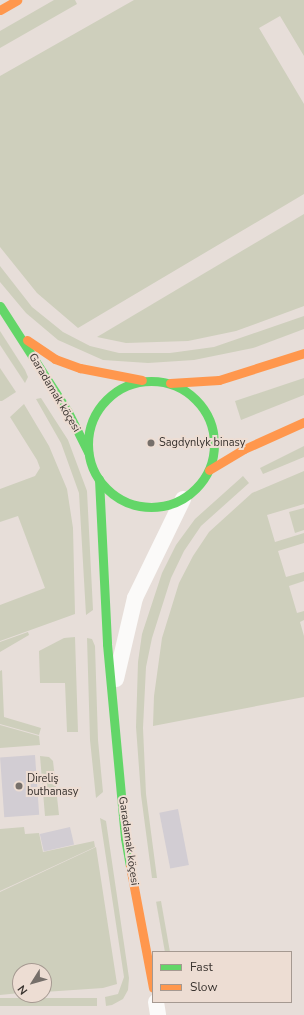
<!DOCTYPE html>
<html>
<head>
<meta charset="utf-8">
<style>
	body { margin:0 }
	#map { position:relative; width:304px; height:1015px; overflow:hidden; background:#e7ded9; font-family:"Nunito Sans",sans-serif }
	div>[style] { position:absolute }
	[style*='--x'] { left:calc(var(--x)*1px); top:calc(var(--y)*1px); width:calc(var(--w)*1px); rotate:calc(var(--a)*1deg) }
	.green>* { inset:0; background:#cecfbc; transform-origin:0 0 }
	.building>* { inset:0; background:#d2cdd3; transform-origin:0 0 }
	.street>* { height:16px; margin:-8px; padding:0 8px; transform-origin:8px; border-radius:8px; background:#fbfaf9 }
	.fast>* { height:9px; margin:-4.5px; padding:0 4.5px; transform-origin:4.5px; border-radius:4.5px; background:#63d668 }
	.fast>.ring { margin:-4.5px; padding:0; box-sizing:content-box; background:none; border:9px solid #63d668; border-radius:50% }
	.slow>* { height:9px; margin:-4.5px; padding:0 4.5px; transform-origin:4.5px; border-radius:4.5px; background:#ff974d }
	.dots>* { width:11px; height:11px; translate:-50% -50%; box-sizing:border-box; border:2px solid #edddd3; border-radius:50% }
	span { translate:-50% -50%; white-space:nowrap; text-align:center; line-height:1.15; -webkit-text-stroke:4px #edddd3; paint-order:stroke }
	.street-label { font-size:11px; color:#39332f }
	.poi-label { font-size:11px; color:#39332f }
	.left { translate:0 -50%; text-align:left }
	.legend { position:absolute; left:152px; top:951px; width:140px; height:52px; box-sizing:border-box; background:#edddd3; border:1px solid #a59991; margin:0; padding:5px 7px; list-style:none; font-size:12px; color:#39332f }
	.legend li { display:flex; align-items:center; gap:8px; height:20px }
	.legend b { width:20px; border:1px solid #a59991 }
	.north { position:absolute; left:12px; top:963px; width:40px; height:40px; box-sizing:border-box; background:#edddd3; border:1px solid #a59991; border-radius:50%; rotate:233deg; font-size:11px; font-weight:700; line-height:16px; text-align:center; color:#39332f }
	.north::after { content:''; display:block; margin:auto; width:14px; height:18px; background:#766f6a; clip-path:polygon(50% 0,100% 100%,50% 72%,0 100%) }
</style>
</head>
<body>
<div id="map">
	<div class="green">
		<div style="clip-path:polygon(54px 0,75px 0,77px 4px,0 48px,0 31px)"></div>
		<div style="clip-path:polygon(134px 0,304px 0,304px 56px,280px 16px,259px 28px,304px 104px,304px 194px,78px 328px,37px 293px,0 247px,0 76px)"></div>
		<div style="clip-path:polygon(304px 214px,304px 306px,236px 331px,188px 341px,126px 343px,97px 337px)"></div>
		<div style="clip-path:polygon(0 266px,32px 307px,63px 332px,90px 346px,119px 353px,170px 353px,214px 347px,304px 316px,304px 329px,253px 348px,194px 360px,148px 363px,103px 360px,58px 340px,26px 313px,0 282px)"></div>
		<div style="clip-path:polygon(0 331px,25px 370px,28px 377px,25px 383px,0 345px)"></div>
		<div style="clip-path:polygon(0 368px,16px 392px,2px 401px,0 401px)"></div>
		<div style="clip-path:polygon(304px 378px,304px 395px,241px 420px,235px 401px)"></div>
		<div style="clip-path:polygon(41px 398px,68px 440px,87px 491px,93px 610px,86px 615px,79px 493px,61px 443px,36px 399px)"></div>
		<div style="clip-path:polygon(24px 404px,49px 446px,67px 489px,73px 528px,75px 614px,0 641px,0 605px,45px 588px,18px 516px,0 522px,0 489px,35px 476px,40px 468px,37px 460px,10px 417px)"></div>
		<div style="clip-path:polygon(304px 446px,304px 457px,263px 474px,260px 468px)"></div>
		<div style="clip-path:polygon(304px 471px,304px 504px,267px 515px,275px 542px,304px 533px,304px 543px,278px 551px,286px 577px,304px 572px,304px 581px,289px 586px,297px 613px,304px 611px,304px 620px,300px 622px,304px 636px,304px 697px,153px 726px,154px 696px,162px 638px,179px 583px,193px 556px,209px 532px,252px 493px)"></div>
		<div style="clip-path:polygon(243px 476px,249px 483px,201px 526px,184px 551px,171px 578px,152px 638px,146px 667px,143px 728px,146px 794px,157px 878px,152px 878px,141px 795px,136px 727px,138px 662px,142px 634px,162px 573px,176px 545px,195px 519px)"></div>
		<div style="clip-path:polygon(304px 508px,304px 530px,295px 533px,289px 512px)"></div>
		<div style="clip-path:polygon(28px 632px,29px 635px,0 652px,0 642px)"></div>
		<div style="clip-path:polygon(75px 637px,78px 732px,67px 732px,65px 683px,40px 683px,39px 651px,64px 638px)"></div>
		<div style="clip-path:polygon(87px 638px,92px 639px,95px 646px,98px 740px,103px 792px,96px 798px,90px 740px)"></div>
		<div style="clip-path:polygon(2px 670px,4px 717px,41px 728px,39px 735px,0 724px,0 671px)"></div>
		<div style="clip-path:polygon(0 725px,39px 736px,40px 745px,0 748px)"></div>
		<div style="clip-path:polygon(40px 756px,49px 757px,53px 761px,59px 815px,45px 816px)"></div>
		<div style="clip-path:polygon(100px 818px,106px 821px,129px 978px,128px 990px,123px 999px,112px 1005px,106px 1006px,105px 997px,118px 994px,124px 977px)"></div>
		<div style="clip-path:polygon(24px 827px,25px 834px,39px 833px,43px 852px,94px 841px,95px 847px,0 891px,0 829px)"></div>
		<div style="clip-path:polygon(96px 847px,117px 984px,103px 988px,44px 992px,44px 971px,20px 971px,20px 993px,0 995px,0 892px)"></div>
		<div style="left:161px;top:901px;width:52px;height:5px;rotate:80deg"></div>
		<div style="left:97px;top:998px;width:8px;height:97px;rotate:90deg"></div>
	</div>
	<div class="building">
		<div style="left:35px;top:755px;width:60px;height:35px;rotate:86deg"></div>
		<div style="left:178px;top:809px;width:57px;height:19px;rotate:79deg"></div>
		<div style="left:70px;top:827px;width:18px;height:31px;rotate:77deg"></div>
	</div>
	<div class="street">
		<div style="--x:116;--y:679;--w:83;--a:-76.8"></div>
		<div style="--x:135;--y:598;--w:110;--a:-64.1"></div>
		<div style="--x:156;--y:1002;--w:13;--a:81"></div>
	</div>
	<div class="fast">
		<div style="--x:0;--y:306;--w:126;--a:57.3"></div>
		<div style="--x:68;--y:412;--w:45;--a:63.4"></div>
		<div class="ring" style="left:88px;top:381px;width:117px;height:117px"></div>
		<div style="--x:99;--y:479;--w:165;--a:87.2"></div>
		<div style="--x:107;--y:644;--w:195;--a:84.7"></div>
		<div style="--x:125;--y:838;--w:28;--a:80"></div>
	</div>
	<div class="slow">
		<div style="--x:0;--y:10;--w:20;--a:-30"></div>
		<div style="--x:27;--y:340;--w:34;--a:34"></div>
		<div style="--x:55;--y:359;--w:27;--a:20"></div>
		<div style="--x:80;--y:368;--w:63;--a:11"></div>
		<div style="--x:170;--y:383;--w:49;--a:-3.5"></div>
		<div style="--x:219;--y:380;--w:89;--a:-17.6"></div>
		<div style="--x:209;--y:470;--w:41;--a:-31"></div>
		<div style="--x:244;--y:449;--w:66;--a:-24.2"></div>
		<div style="--x:130;--y:866;--w:124;--a:79.3"></div>
	</div>
	<div class="dots">
		<div style="left:151px;top:443px;background:#766f6a"></div>
		<div style="left:19px;top:786px;background:#766f6a"></div>
	</div>
	<div class="street-label">
		<span style="left:54px;top:393px;rotate:59deg">Garadamak köçesi</span>
		<span style="left:128px;top:841px;rotate:82deg">Garadamak köçesi</span>
	</div>
	<div class="poi-label">
		<span class="left" style="left:159px;top:443px">Sagdynlyk binasy</span>
		<span class="left" style="left:27px;top:786px">Direliş<br>buthanasy</span>
	</div>
	<ul class="legend">
	<li><b style="height:5px;background:#63d668"></b>Fast</li>
	<li><b style="height:5px;background:#ff974d"></b>Slow</li>
	</ul>
	<div class="north">N</div>
</div>
</body>
</html>
